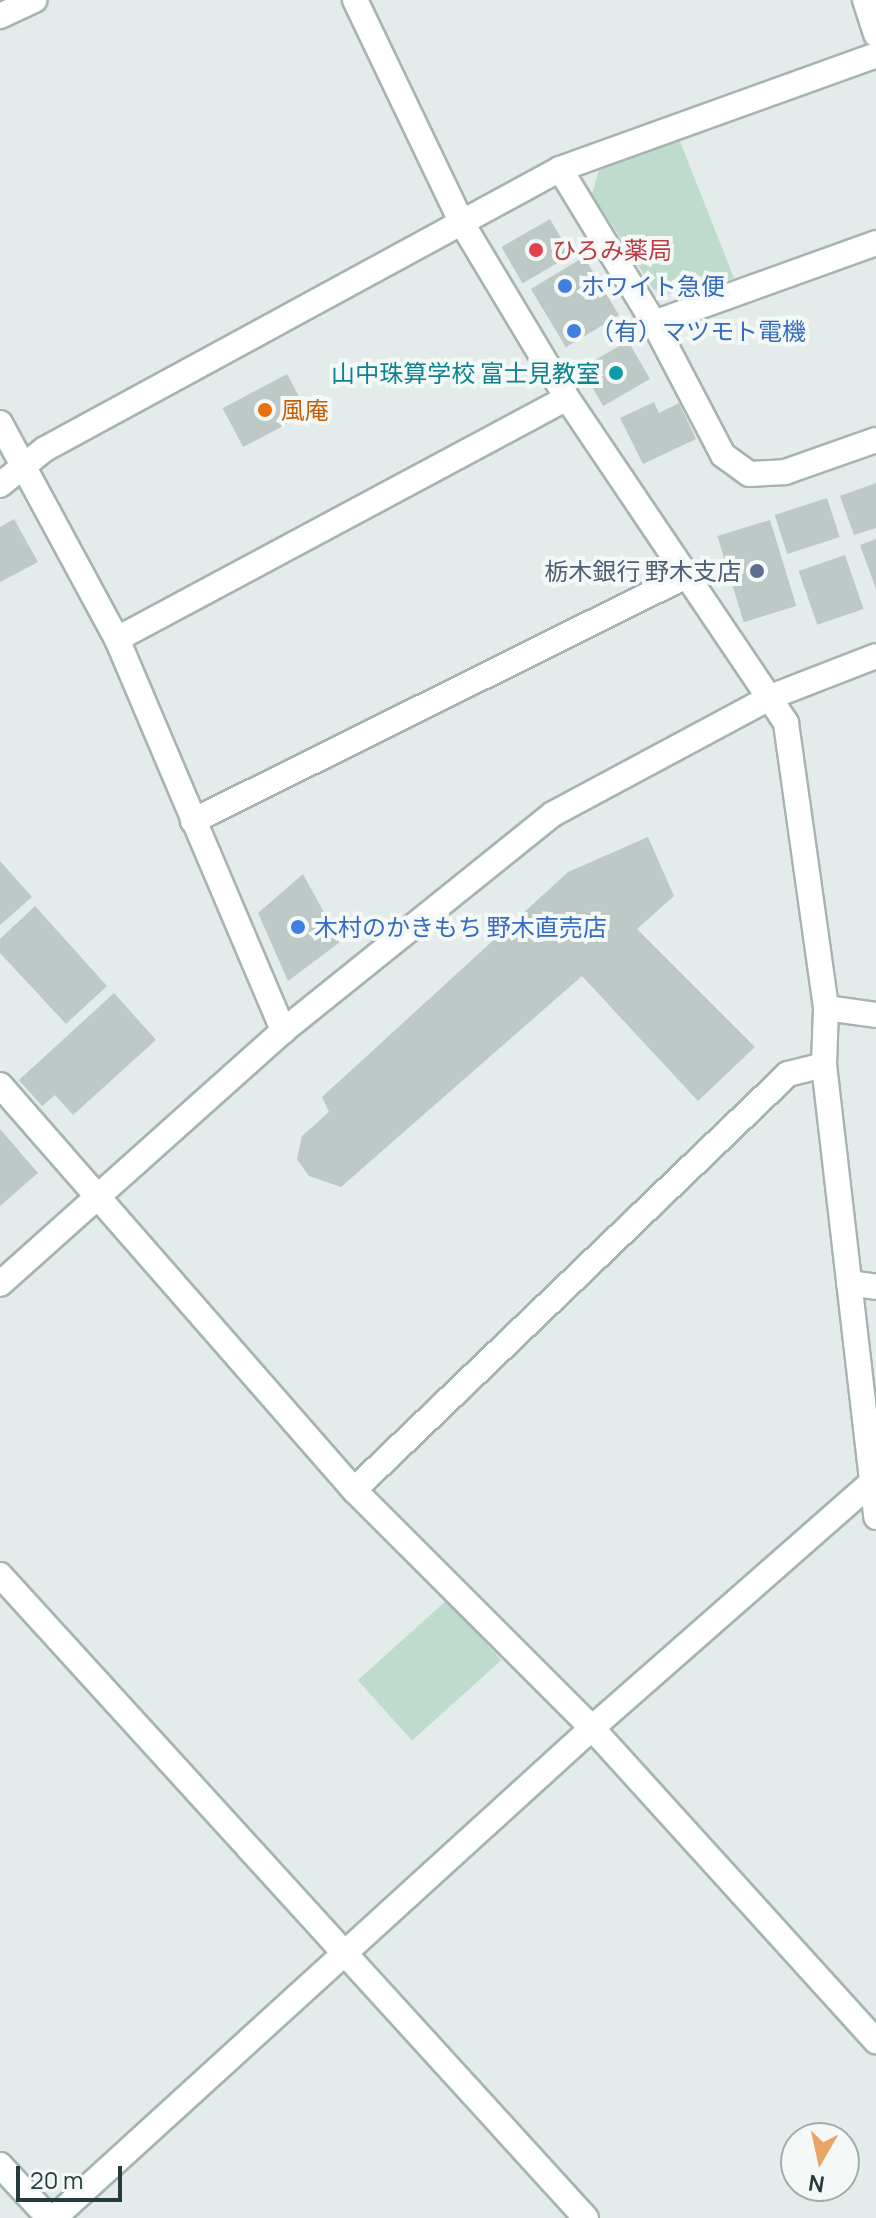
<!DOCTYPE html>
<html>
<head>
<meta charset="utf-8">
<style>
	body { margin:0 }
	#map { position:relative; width:876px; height:2218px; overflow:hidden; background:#e3ecea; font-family:Manrope,"Noto Sans JP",sans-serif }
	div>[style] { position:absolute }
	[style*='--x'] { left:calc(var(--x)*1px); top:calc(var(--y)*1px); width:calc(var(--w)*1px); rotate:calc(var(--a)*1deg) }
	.green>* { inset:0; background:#bedbcd; transform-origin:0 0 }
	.building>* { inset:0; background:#bcc9c7; transform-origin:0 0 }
	.roads { filter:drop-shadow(2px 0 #a6b4b2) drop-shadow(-2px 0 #a6b4b2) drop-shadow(0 2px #a6b4b2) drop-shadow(0 -2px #a6b4b2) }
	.minor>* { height:24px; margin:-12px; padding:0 12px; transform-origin:12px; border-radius:12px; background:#fff }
	.dots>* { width:22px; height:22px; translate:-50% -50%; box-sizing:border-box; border:4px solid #f4f9f7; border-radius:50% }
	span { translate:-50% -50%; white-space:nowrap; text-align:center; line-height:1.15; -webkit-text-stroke:8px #f4f9f7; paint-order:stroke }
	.health-label { font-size:24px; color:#be3a42 }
	.left { translate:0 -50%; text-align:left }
	.shop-label { font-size:24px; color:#366cbe }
	.culture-label { font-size:24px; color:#0d838f }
	.right { translate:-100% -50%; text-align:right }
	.food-label { font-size:24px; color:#c56008 }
	.service-label { font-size:24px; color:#4e5e75 }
	.north { position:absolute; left:780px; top:2122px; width:80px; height:80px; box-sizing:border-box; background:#f4f9f7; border:2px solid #a1adac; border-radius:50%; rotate:189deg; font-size:22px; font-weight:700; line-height:32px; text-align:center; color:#243c3b }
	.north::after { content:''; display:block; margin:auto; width:28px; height:36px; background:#e7a566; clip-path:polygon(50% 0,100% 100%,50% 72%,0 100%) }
	.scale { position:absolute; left:16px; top:2166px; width:106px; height:36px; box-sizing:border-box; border:4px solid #243c3b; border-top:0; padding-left:10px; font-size:24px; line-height:28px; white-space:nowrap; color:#243c3b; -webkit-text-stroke:6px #f4f9f7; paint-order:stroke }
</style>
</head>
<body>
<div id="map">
	<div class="green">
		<div style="clip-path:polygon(679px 139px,734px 278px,686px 297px,654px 290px,592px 194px,600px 167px)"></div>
		<div style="left:447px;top:1600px;width:81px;height:120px;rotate:48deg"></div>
	</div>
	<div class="building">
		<div style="left:550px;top:219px;width:42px;height:56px;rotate:60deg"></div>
		<div style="left:584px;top:257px;width:68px;height:62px;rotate:59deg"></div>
		<div style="left:628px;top:341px;width:44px;height:54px;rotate:60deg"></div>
		<div style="left:287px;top:374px;width:44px;height:73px;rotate:62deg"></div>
		<div style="clip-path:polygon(654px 402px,659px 413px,679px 403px,696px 439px,643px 464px,620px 418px)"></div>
		<div style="clip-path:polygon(876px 483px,876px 528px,854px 535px,840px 496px)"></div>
		<div style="left:827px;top:498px;width:41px;height:55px;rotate:72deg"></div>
		<div style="clip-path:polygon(14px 519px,38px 562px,0 582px,0 527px)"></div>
		<div style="left:770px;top:520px;width:90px;height:55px;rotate:73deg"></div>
		<div style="clip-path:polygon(876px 539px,876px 589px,860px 545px)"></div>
		<div style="left:845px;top:555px;width:57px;height:49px;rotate:71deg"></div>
		<div style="clip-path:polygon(648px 837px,674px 896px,637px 929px,755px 1047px,698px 1101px,582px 976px,341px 1187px,309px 1176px,297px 1159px,302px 1136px,329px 1112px,322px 1097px,568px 872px)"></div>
		<div style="clip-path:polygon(0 861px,32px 897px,0 925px)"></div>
		<div style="clip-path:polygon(303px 874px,340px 942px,288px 981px,258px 913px)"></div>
		<div style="clip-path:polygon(35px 906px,107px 986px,66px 1024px,0 953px,0 939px)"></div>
		<div style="clip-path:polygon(114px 993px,156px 1040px,73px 1115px,55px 1095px,42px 1106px,19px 1080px)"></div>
		<div style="clip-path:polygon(0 1129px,38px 1173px,0 1206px)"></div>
	</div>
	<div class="roads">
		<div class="minor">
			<div style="--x:355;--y:0;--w:250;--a:64.4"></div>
			<div style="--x:463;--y:225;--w:202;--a:59"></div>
			<div style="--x:567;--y:398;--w:392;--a:56"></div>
			<div style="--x:786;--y:723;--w:288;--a:82"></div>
			<div style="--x:826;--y:1008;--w:57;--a:92"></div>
			<div style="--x:824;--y:1065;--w:455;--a:83.4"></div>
			<div style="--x:865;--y:0;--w:36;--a:72"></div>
			<div style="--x:0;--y:16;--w:38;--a:-25"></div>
			<div style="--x:560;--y:169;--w:180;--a:58.6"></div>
			<div style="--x:654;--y:323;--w:149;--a:62.4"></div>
			<div style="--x:723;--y:455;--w:32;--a:36"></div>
			<div style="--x:749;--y:474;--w:36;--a:-3"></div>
			<div style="--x:785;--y:472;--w:96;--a:-19.4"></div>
			<div style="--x:654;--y:323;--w:236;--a:-19.8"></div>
			<div style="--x:0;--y:423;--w:246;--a:61.6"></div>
			<div style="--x:117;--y:639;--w:426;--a:67"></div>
			<div style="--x:0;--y:485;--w:58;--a:-38.7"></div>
			<div style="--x:45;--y:449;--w:586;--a:-28.53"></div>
			<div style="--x:560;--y:169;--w:336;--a:-19.8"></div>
			<div style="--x:117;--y:639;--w:510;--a:-28.17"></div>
			<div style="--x:193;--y:821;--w:553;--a:-26.43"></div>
			<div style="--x:826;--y:1008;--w:50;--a:8"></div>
			<div style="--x:0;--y:1085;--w:538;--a:48.84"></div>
			<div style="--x:354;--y:1490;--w:337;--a:45"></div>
			<div style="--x:592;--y:1728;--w:423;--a:47.8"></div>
			<div style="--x:849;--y:1283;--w:27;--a:8"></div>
			<div style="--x:0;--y:1284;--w:380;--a:-41.8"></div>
			<div style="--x:283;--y:1031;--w:346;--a:-38.8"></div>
			<div style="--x:553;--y:814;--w:250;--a:-28.2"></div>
			<div style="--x:773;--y:696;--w:110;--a:-21.2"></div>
			<div style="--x:354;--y:1490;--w:601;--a:-43.79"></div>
			<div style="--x:788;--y:1074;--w:37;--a:-14"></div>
			<div style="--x:0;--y:1575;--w:870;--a:47.66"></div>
			<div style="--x:0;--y:2165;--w:72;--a:47.2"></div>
			<div style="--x:54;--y:2218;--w:728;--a:-42.33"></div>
			<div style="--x:592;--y:1728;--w:373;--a:-41.3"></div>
		</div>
	</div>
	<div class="dots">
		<div style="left:536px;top:250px;background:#e0444e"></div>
		<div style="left:565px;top:286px;background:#3f7fe0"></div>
		<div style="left:574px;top:331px;background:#3f7fe0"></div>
		<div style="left:616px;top:373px;background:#0f9aa8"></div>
		<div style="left:265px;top:410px;background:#e8710a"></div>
		<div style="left:757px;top:571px;background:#5c6f8a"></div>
		<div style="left:298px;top:927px;background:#3f7fe0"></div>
	</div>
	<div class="health-label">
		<span class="left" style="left:552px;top:250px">ひろみ薬局</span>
	</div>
	<div class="shop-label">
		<span class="left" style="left:581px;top:286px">ホワイト急便</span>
		<span class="left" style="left:590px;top:331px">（有）マツモト電機</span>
		<span class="left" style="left:314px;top:927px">木村のかきもち 野木直売店</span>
	</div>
	<div class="culture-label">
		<span class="right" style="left:600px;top:373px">山中珠算学校 富士見教室</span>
	</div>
	<div class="food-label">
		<span class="left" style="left:281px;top:410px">風庵</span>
	</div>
	<div class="service-label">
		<span class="right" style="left:741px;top:571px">栃木銀行 野木支店</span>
	</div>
	<div class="north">N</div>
	<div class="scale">20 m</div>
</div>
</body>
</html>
